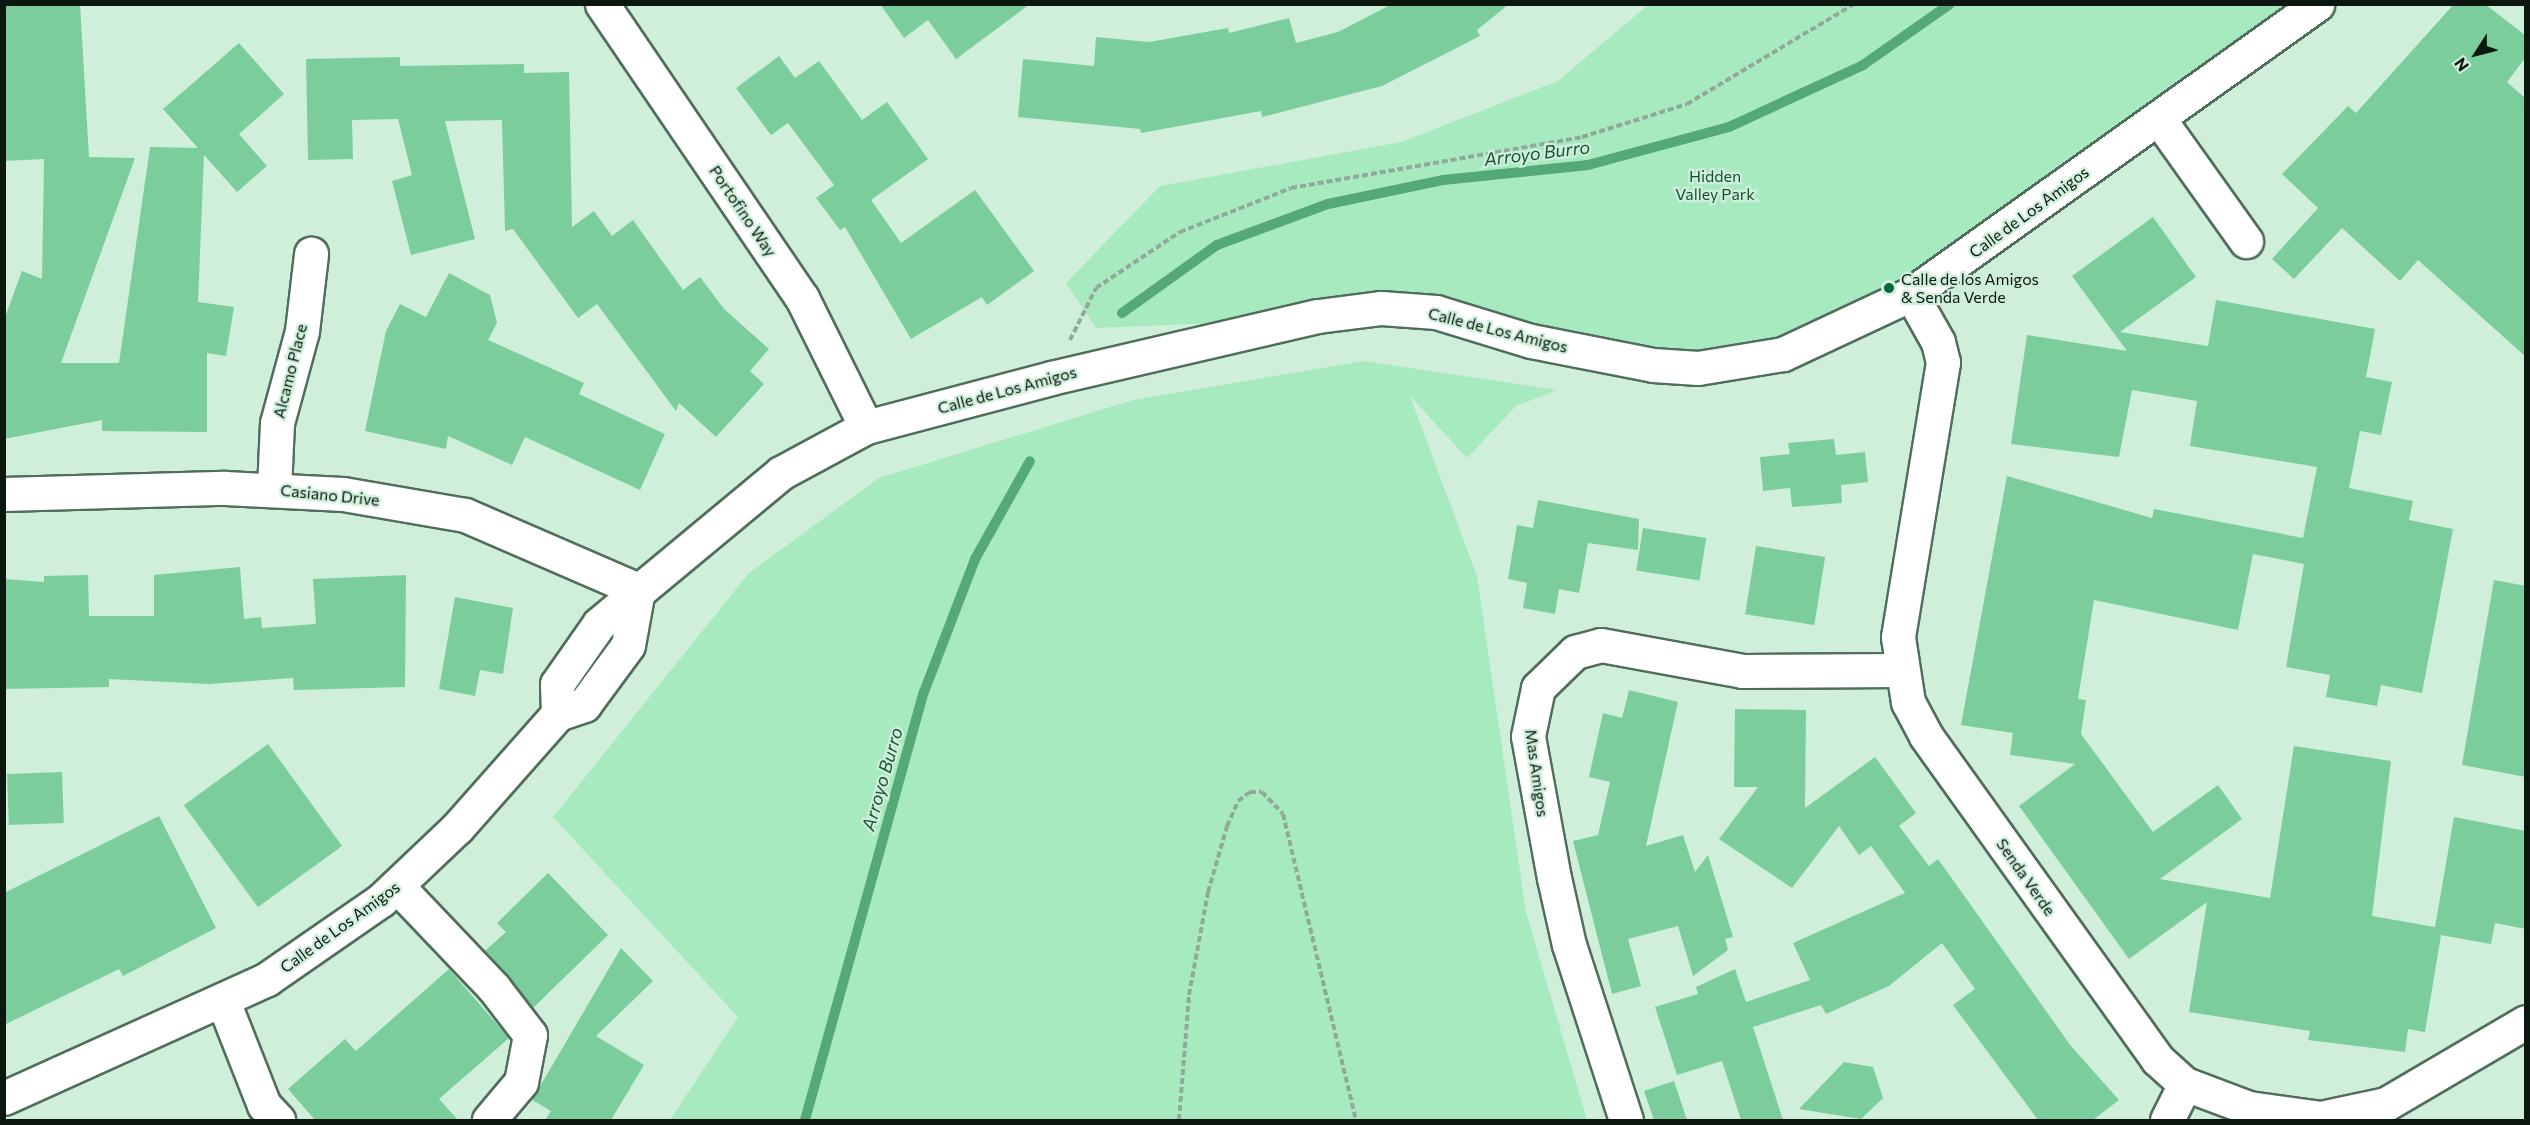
<!DOCTYPE html>
<html>
<head>
<meta charset="utf-8">
<style>
	body { margin:0 }
	#map { position:relative; width:2530px; height:1125px; overflow:hidden; background:#cfefda; font-family:Commissioner,sans-serif }
	div>[style] { position:absolute }
	[style*='--x'] { left:calc(var(--x)*1px); top:calc(var(--y)*1px); width:calc(var(--w)*1px); rotate:calc(var(--a)*1deg) }
	.green>* { inset:0; background:#a8eac0 }
	.stream>* { height:10px; margin:-5px; padding:0 5px; transform-origin:5px; border-radius:5px; background:#55a877 }
	.building>* { inset:0; background:#7bce9c; transform-origin:0 0 }
	.path>* { height:4px; margin-top:-2px; transform-origin:0; background:repeating-linear-gradient(90deg,#90a999 0 6px,transparent 0 9px) }
	.roads { filter:drop-shadow(2px 0 #516d5b) drop-shadow(-2px 0 #516d5b) drop-shadow(0 2px #516d5b) drop-shadow(0 -2px #516d5b) }
	.minor>* { height:33px; margin:-16.5px; padding:0 16.5px; transform-origin:16.5px; border-radius:16.5px; background:#fff }
	.dots>* { width:16px; height:16px; translate:-50% -50%; box-sizing:border-box; border:3px solid #cfefda; border-radius:50% }
	span { translate:-50% -50%; white-space:nowrap; text-align:center; line-height:1.15; -webkit-text-stroke:4.5px #cfefda; paint-order:stroke }
	.park-label { font-size:16px; color:#135231 }
	.street-label { font-size:16px; color:#0c1710 }
	.poi-label { font-size:16px; color:#0c1710 }
	.left { translate:0 -50%; text-align:left }
	.water-label { font-size:18px; color:#165433; font-style:italic }
	.frame { position:absolute; inset:0; border:6px solid #0c1710; pointer-events:none }
	.north { position:absolute; left:2446px; top:24px; width:60px; height:60px; -webkit-text-stroke:4px #cfefda; paint-order:stroke; rotate:234deg; font-size:16px; font-weight:700; line-height:24px; text-align:center; color:#0c1710 }
	.north::after { content:''; display:block; margin:auto; width:21px; height:27px; background:#0c1710; clip-path:polygon(50% 0,100% 100%,50% 72%,0 100%) }
</style>
</head>
<body>
<div id="map">
	<div class="green">
		<div style="clip-path:polygon(1648px 5px,2317px 5px,1982px 247px,1743px 363px,1436px 314px,1096px 328px,1066px 283px,1160px 186px,1401px 142px,1558px 81px)"></div>
		<div style="clip-path:polygon(1364px 361px,1557px 390px,1516px 406px,1467px 458px,1410px 396px,1477px 576px,1526px 912px,1587px 1120px,670px 1120px,738px 1017px,553px 817px,749px 573px,879px 478px,1133px 400px)"></div>
	</div>
	<div class="stream">
		<div style="--x:1122;--y:313;--w:117;--a:-35.6"></div>
		<div style="--x:1217;--y:245;--w:118;--a:-20.3"></div>
		<div style="--x:1328;--y:204;--w:117;--a:-11.8"></div>
		<div style="--x:1443;--y:180;--w:146;--a:-5.9"></div>
		<div style="--x:1588;--y:165;--w:146;--a:-15.1"></div>
		<div style="--x:1729;--y:127;--w:148;--a:-24.8"></div>
		<div style="--x:1863;--y:65;--w:106;--a:-35"></div>
		<div style="--x:805;--y:1120;--w:444;--a:-74.5"></div>
		<div style="--x:924;--y:692;--w:142;--a:-69"></div>
		<div style="--x:975;--y:559;--w:112;--a:-60.7"></div>
	</div>
	<div class="building">
		<div style="clip-path:polygon(4px 4px,80px 4px,89px 157px,135px 158px,61px 363px,119px 363px,150px 147px,198px 148px,163px 109px,239px 43px,284px 94px,239px 134px,267px 166px,237px 192px,204px 155px,198px 302px,234px 307px,226px 356px,207px 353px,207px 432px,102px 431px,102px 420px,4px 439px,4px 320px,22px 271px,42px 279px,44px 159px,4px 161px)"></div>
		<div style="clip-path:polygon(880px 4px,1030px 4px,956px 59px,928px 20px,904px 38px)"></div>
		<div style="clip-path:polygon(1392px 4px,1509px 4px,1477px 30px,1480px 36px,1382px 86px,1262px 117px,1261px 111px,1141px 133px,1140px 129px,1018px 117px,1023px 59px,1094px 66px,1096px 37px,1149px 42px,1228px 28px,1229px 33px,1289px 18px,1296px 43px,1338px 32px)"></div>
		<div style="clip-path:polygon(2454px 4px,2485px 4px,2526px 36px,2526px 57px,2507px 82px,2526px 99px,2526px 357px,2418px 260px,2400px 281px,2342px 228px,2294px 279px,2272px 259px,2318px 208px,2282px 174px,2348px 106px,2356px 113px)"></div>
		<div style="clip-path:polygon(779px 56px,795px 78px,819px 61px,862px 120px,887px 102px,928px 159px,871px 200px,901px 243px,975px 190px,1034px 271px,987px 305px,982px 297px,911px 339px,845px 227px,840px 230px,816px 198px,834px 185px,788px 123px,771px 135px,736px 88px)"></div>
		<div style="clip-path:polygon(400px 57px,400px 66px,524px 64px,524px 73px,569px 72px,572px 227px,594px 211px,612px 236px,633px 220px,683px 290px,700px 277px,724px 309px,769px 349px,750px 371px,764px 384px,716px 437px,679px 403px,676px 411px,597px 304px,578px 318px,513px 229px,505px 231px,502px 120px,445px 121px,475px 239px,411px 255px,392px 181px,412px 175px,398px 119px,352px 120px,353px 159px,308px 160px,306px 59px)"></div>
		<div style="clip-path:polygon(2153px 217px,2196px 277px,2120px 332px,2208px 346px,2216px 300px,2375px 329px,2366px 377px,2392px 382px,2381px 435px,2360px 431px,2349px 488px,2413px 501px,2409px 520px,2453px 529px,2422px 693px,2381px 685px,2377px 706px,2326px 697px,2330px 675px,2286px 667px,2304px 564px,2253px 554px,2238px 630px,2094px 600px,2078px 699px,2086px 700px,2081px 734px,2153px 832px,2218px 785px,2242px 819px,2160px 879px,2270px 898px,2294px 746px,2391px 761px,2372px 916px,2435px 927px,2454px 817px,2526px 831px,2526px 929px,2495px 923px,2491px 944px,2441px 935px,2425px 1032px,2408px 1029px,2405px 1052px,2308px 1040px,2310px 1031px,2189px 1012px,2207px 902px,2129px 959px,2019px 806px,2075px 764px,2010px 755px,2013px 733px,1961px 725px,2007px 476px,2152px 518px,2154px 509px,2303px 538px,2317px 467px,2190px 446px,2197px 401px,2132px 390px,2119px 457px,2011px 444px,2027px 335px,2127px 351px,2072px 276px)"></div>
		<div style="clip-path:polygon(449px 273px,490px 295px,497px 323px,488px 340px,584px 383px,579px 394px,665px 434px,640px 490px,525px 437px,512px 465px,448px 436px,446px 449px,365px 431px,386px 331px,400px 304px,426px 317px)"></div>
		<div style="clip-path:polygon(1834px 439px,1836px 455px,1865px 452px,1868px 482px,1841px 485px,1842px 503px,1792px 507px,1790px 488px,1763px 491px,1760px 457px,1790px 454px,1788px 443px)"></div>
		<div style="clip-path:polygon(1538px 500px,1639px 519px,1638px 550px,1588px 543px,1579px 593px,1559px 589px,1555px 614px,1523px 608px,1527px 583px,1508px 579px,1517px 525px,1533px 528px)"></div>
		<div style="left:1643px;top:528px;width:64px;height:43px;rotate:9deg"></div>
		<div style="left:1756px;top:546px;width:70px;height:69px;rotate:9deg"></div>
		<div style="clip-path:polygon(240px 567px,244px 619px,261px 617px,262px 628px,316px 624px,313px 579px,406px 575px,405px 687px,294px 690px,293px 678px,209px 684px,109px 679px,109px 687px,4px 689px,4px 579px,44px 582px,44px 576px,88px 575px,89px 616px,154px 616px,154px 575px)"></div>
		<div style="clip-path:polygon(2494px 580px,2526px 586px,2526px 777px,2462px 765px)"></div>
		<div style="clip-path:polygon(455px 597px,513px 608px,503px 674px,480px 670px,475px 696px,439px 689px)"></div>
		<div style="clip-path:polygon(1629px 690px,1678px 702px,1646px 846px,1683px 835px,1695px 872px,1708px 855px,1733px 937px,1725px 939px,1728px 950px,1693px 976px,1678px 926px,1628px 939px,1641px 986px,1612px 994px,1573px 841px,1598px 835px,1610px 782px,1589px 777px,1603px 713px,1622px 718px)"></div>
		<div style="clip-path:polygon(1735px 709px,1806px 710px,1805px 808px,1875px 757px,1916px 813px,1899px 826px,1929px 866px,1938px 859px,2071px 1046px,2119px 1100px,2093px 1120px,2038px 1120px,1953px 1005px,1975px 989px,1942px 943px,1889px 986px,1826px 1014px,1821px 1005px,1753px 1027px,1783px 1120px,1741px 1120px,1722px 1061px,1677px 1075px,1655px 1007px,1698px 994px,1696px 987px,1735px 969px,1746px 1002px,1810px 980px,1793px 943px,1905px 893px,1871px 846px,1859px 855px,1839px 826px,1792px 888px,1719px 839px,1758px 787px,1734px 787px)"></div>
		<div style="left:268px;top:744px;width:126px;height:104px;rotate:54deg"></div>
		<div style="left:62px;top:772px;width:51px;height:55px;rotate:88deg"></div>
		<div style="clip-path:polygon(159px 816px,216px 928px,123px 976px,119px 969px,4px 1025px,4px 893px)"></div>
		<div style="clip-path:polygon(548px 873px,608px 935px,533px 1008px,485px 951px,506px 932px,497px 923px)"></div>
		<div style="clip-path:polygon(621px 948px,653px 981px,596px 1036px,644px 1065px,611px 1120px,545px 1120px,551px 1111px,532px 1100px)"></div>
		<div style="clip-path:polygon(449px 969px,509px 1038px,439px 1099px,458px 1120px,315px 1120px,288px 1089px,345px 1039px,356px 1051px)"></div>
		<div style="clip-path:polygon(1844px 1062px,1873px 1067px,1883px 1098px,1861px 1119px,1799px 1109px)"></div>
		<div style="clip-path:polygon(1674px 1081px,1687px 1120px,1654px 1120px,1644px 1091px)"></div>
	</div>
	<div class="path">
		<div style="--x:1070;--y:340;--w:58;--a:-63.4"></div>
		<div style="--x:1096;--y:288;--w:101;--a:-33.7"></div>
		<div style="--x:1180;--y:232;--w:119;--a:-21.6"></div>
		<div style="--x:1291;--y:188;--w:295;--a:-9.9"></div>
		<div style="--x:1582;--y:137;--w:110;--a:-17.4"></div>
		<div style="--x:1687;--y:104;--w:195;--a:-30.9"></div>
		<div style="--x:1179;--y:1120;--w:125;--a:-85.4"></div>
		<div style="--x:1189;--y:995;--w:105;--a:-79.5"></div>
		<div style="--x:1208;--y:892;--w:69;--a:-73.9"></div>
		<div style="--x:1227;--y:826;--w:27;--a:-66"></div>
		<div style="--x:1238;--y:801;--w:15;--a:-37"></div>
		<div style="--x:1250;--y:792;--w:12;--a:0"></div>
		<div style="--x:1262;--y:792;--w:30;--a:46"></div>
		<div style="--x:1283;--y:814;--w:315;--a:76.6"></div>
	</div>
	<div class="roads">
		<div class="minor">
			<div style="--x:602;--y:4;--w:356;--a:55.8"></div>
			<div style="--x:802;--y:298;--w:144;--a:63.6"></div>
			<div style="--x:2159;--y:119;--w:150;--a:54.5"></div>
			<div style="--x:1911;--y:294;--w:55;--a:60.6"></div>
			<div style="--x:1938;--y:342;--w:21;--a:76"></div>
			<div style="--x:1943;--y:362;--w:279;--a:99.3"></div>
			<div style="--x:1898;--y:637;--w:66;--a:81.3"></div>
			<div style="--x:1908;--y:702;--w:38;--a:62"></div>
			<div style="--x:1926;--y:736;--w:397;--a:54.4"></div>
			<div style="--x:2157;--y:1059;--w:38;--a:42"></div>
			<div style="--x:2185;--y:1084;--w:68;--a:20.6"></div>
			<div style="--x:2249;--y:1108;--w:73;--a:7.9"></div>
			<div style="--x:2321;--y:1118;--w:66;--a:-12.2"></div>
			<div style="--x:2386;--y:1104;--w:162;--a:-30.4"></div>
			<div style="--x:274;--y:489;--w:66;--a:-87.4"></div>
			<div style="--x:277;--y:423;--w:95;--a:-74.8"></div>
			<div style="--x:302;--y:331;--w:78;--a:-83.3"></div>
			<div style="--x:4;--y:494;--w:221;--a:-1.6"></div>
			<div style="--x:225;--y:488;--w:118;--a:2.9"></div>
			<div style="--x:343;--y:494;--w:124;--a:9.8"></div>
			<div style="--x:465;--y:515;--w:189;--a:23.4"></div>
			<div style="--x:558;--y:714;--w:30;--a:-92"></div>
			<div style="--x:557;--y:684;--w:73;--a:-55"></div>
			<div style="--x:599;--y:624;--w:236;--a:-39.7"></div>
			<div style="--x:781;--y:473;--w:97;--a:-28.4"></div>
			<div style="--x:866;--y:427;--w:191;--a:-14.8"></div>
			<div style="--x:1051;--y:378;--w:274;--a:-13.1"></div>
			<div style="--x:1318;--y:316;--w:64;--a:-7.2"></div>
			<div style="--x:1381;--y:308;--w:55;--a:4.2"></div>
			<div style="--x:1436;--y:312;--w:99;--a:17"></div>
			<div style="--x:1531;--y:341;--w:124;--a:11.1"></div>
			<div style="--x:1653;--y:365;--w:45;--a:3.8"></div>
			<div style="--x:1698;--y:368;--w:86;--a:-9.4"></div>
			<div style="--x:1783;--y:354;--w:141;--a:-25.1"></div>
			<div style="--x:1911;--y:294;--w:499;--a:-35.5"></div>
			<div style="--x:397;--y:886;--w:141;--a:46.4"></div>
			<div style="--x:494;--y:988;--w:59;--a:52.5"></div>
			<div style="--x:530;--y:1035;--w:48;--a:100.8"></div>
			<div style="--x:521;--y:1082;--w:50;--a:130.1"></div>
			<div style="--x:223;--y:1001;--w:112;--a:68.5"></div>
			<div style="--x:264;--y:1105;--w:21;--a:47"></div>
			<div style="--x:4;--y:1098;--w:289;--a:-24.3"></div>
			<div style="--x:267;--y:979;--w:139;--a:-34.7"></div>
			<div style="--x:381;--y:900;--w:105;--a:-43.5"></div>
			<div style="--x:457;--y:828;--w:152;--a:-48.5"></div>
			<div style="--x:558;--y:714;--w:28;--a:-19"></div>
			<div style="--x:584;--y:705;--w:74;--a:-53.7"></div>
			<div style="--x:628;--y:645;--w:56;--a:-79.7"></div>
			<div style="--x:1626;--y:1120;--w:184;--a:-108"></div>
			<div style="--x:1569;--y:945;--w:69;--a:-102.6"></div>
			<div style="--x:1554;--y:878;--w:144;--a:-100.4"></div>
			<div style="--x:1528;--y:736;--w:49;--a:-78.2"></div>
			<div style="--x:1538;--y:688;--w:52;--a:-44.2"></div>
			<div style="--x:1575;--y:652;--w:27;--a:-15"></div>
			<div style="--x:1601;--y:645;--w:143;--a:10.4"></div>
			<div style="--x:1742;--y:671;--w:158;--a:-0.4"></div>
			<div style="--x:2167;--y:1120;--w:40;--a:-63.4"></div>
		</div>
	</div>
	<div class="dots">
		<div style="left:1889px;top:288px;background:#05673c"></div>
	</div>
	<div class="park-label">
		<span style="left:1715px;top:185px">Hidden<br>Valley Park</span>
	</div>
	<div class="street-label">
		<span style="left:743px;top:211px;rotate:56deg">Portofino Way</span>
		<span style="left:2029px;top:212px;rotate:-36deg">Calle de Los Amigos</span>
		<span style="left:1498px;top:330px;rotate:14deg">Calle de Los Amigos</span>
		<span style="left:290px;top:371px;rotate:-76deg">Alcamo Place</span>
		<span style="left:1007px;top:390px;rotate:-15deg">Calle de Los Amigos</span>
		<span style="left:330px;top:495px;rotate:6deg">Casiano Drive</span>
		<span style="left:1537px;top:773px;rotate:82deg">Mas Amigos</span>
		<span style="left:2026px;top:877px;rotate:55deg">Senda Verde</span>
		<span style="left:340px;top:927px;rotate:-36deg">Calle de Los Amigos</span>
	</div>
	<div class="poi-label">
		<span class="left" style="left:1901px;top:288px">Calle de los Amigos<br>&amp; Senda Verde</span>
	</div>
	<div class="water-label">
		<span style="left:1537px;top:153px;rotate:-7deg">Arroyo Burro</span>
		<span style="left:882px;top:779px;rotate:-74deg">Arroyo Burro</span>
	</div>
	<div class="frame"></div>
	<div class="north">N</div>
</div>
</body>
</html>
